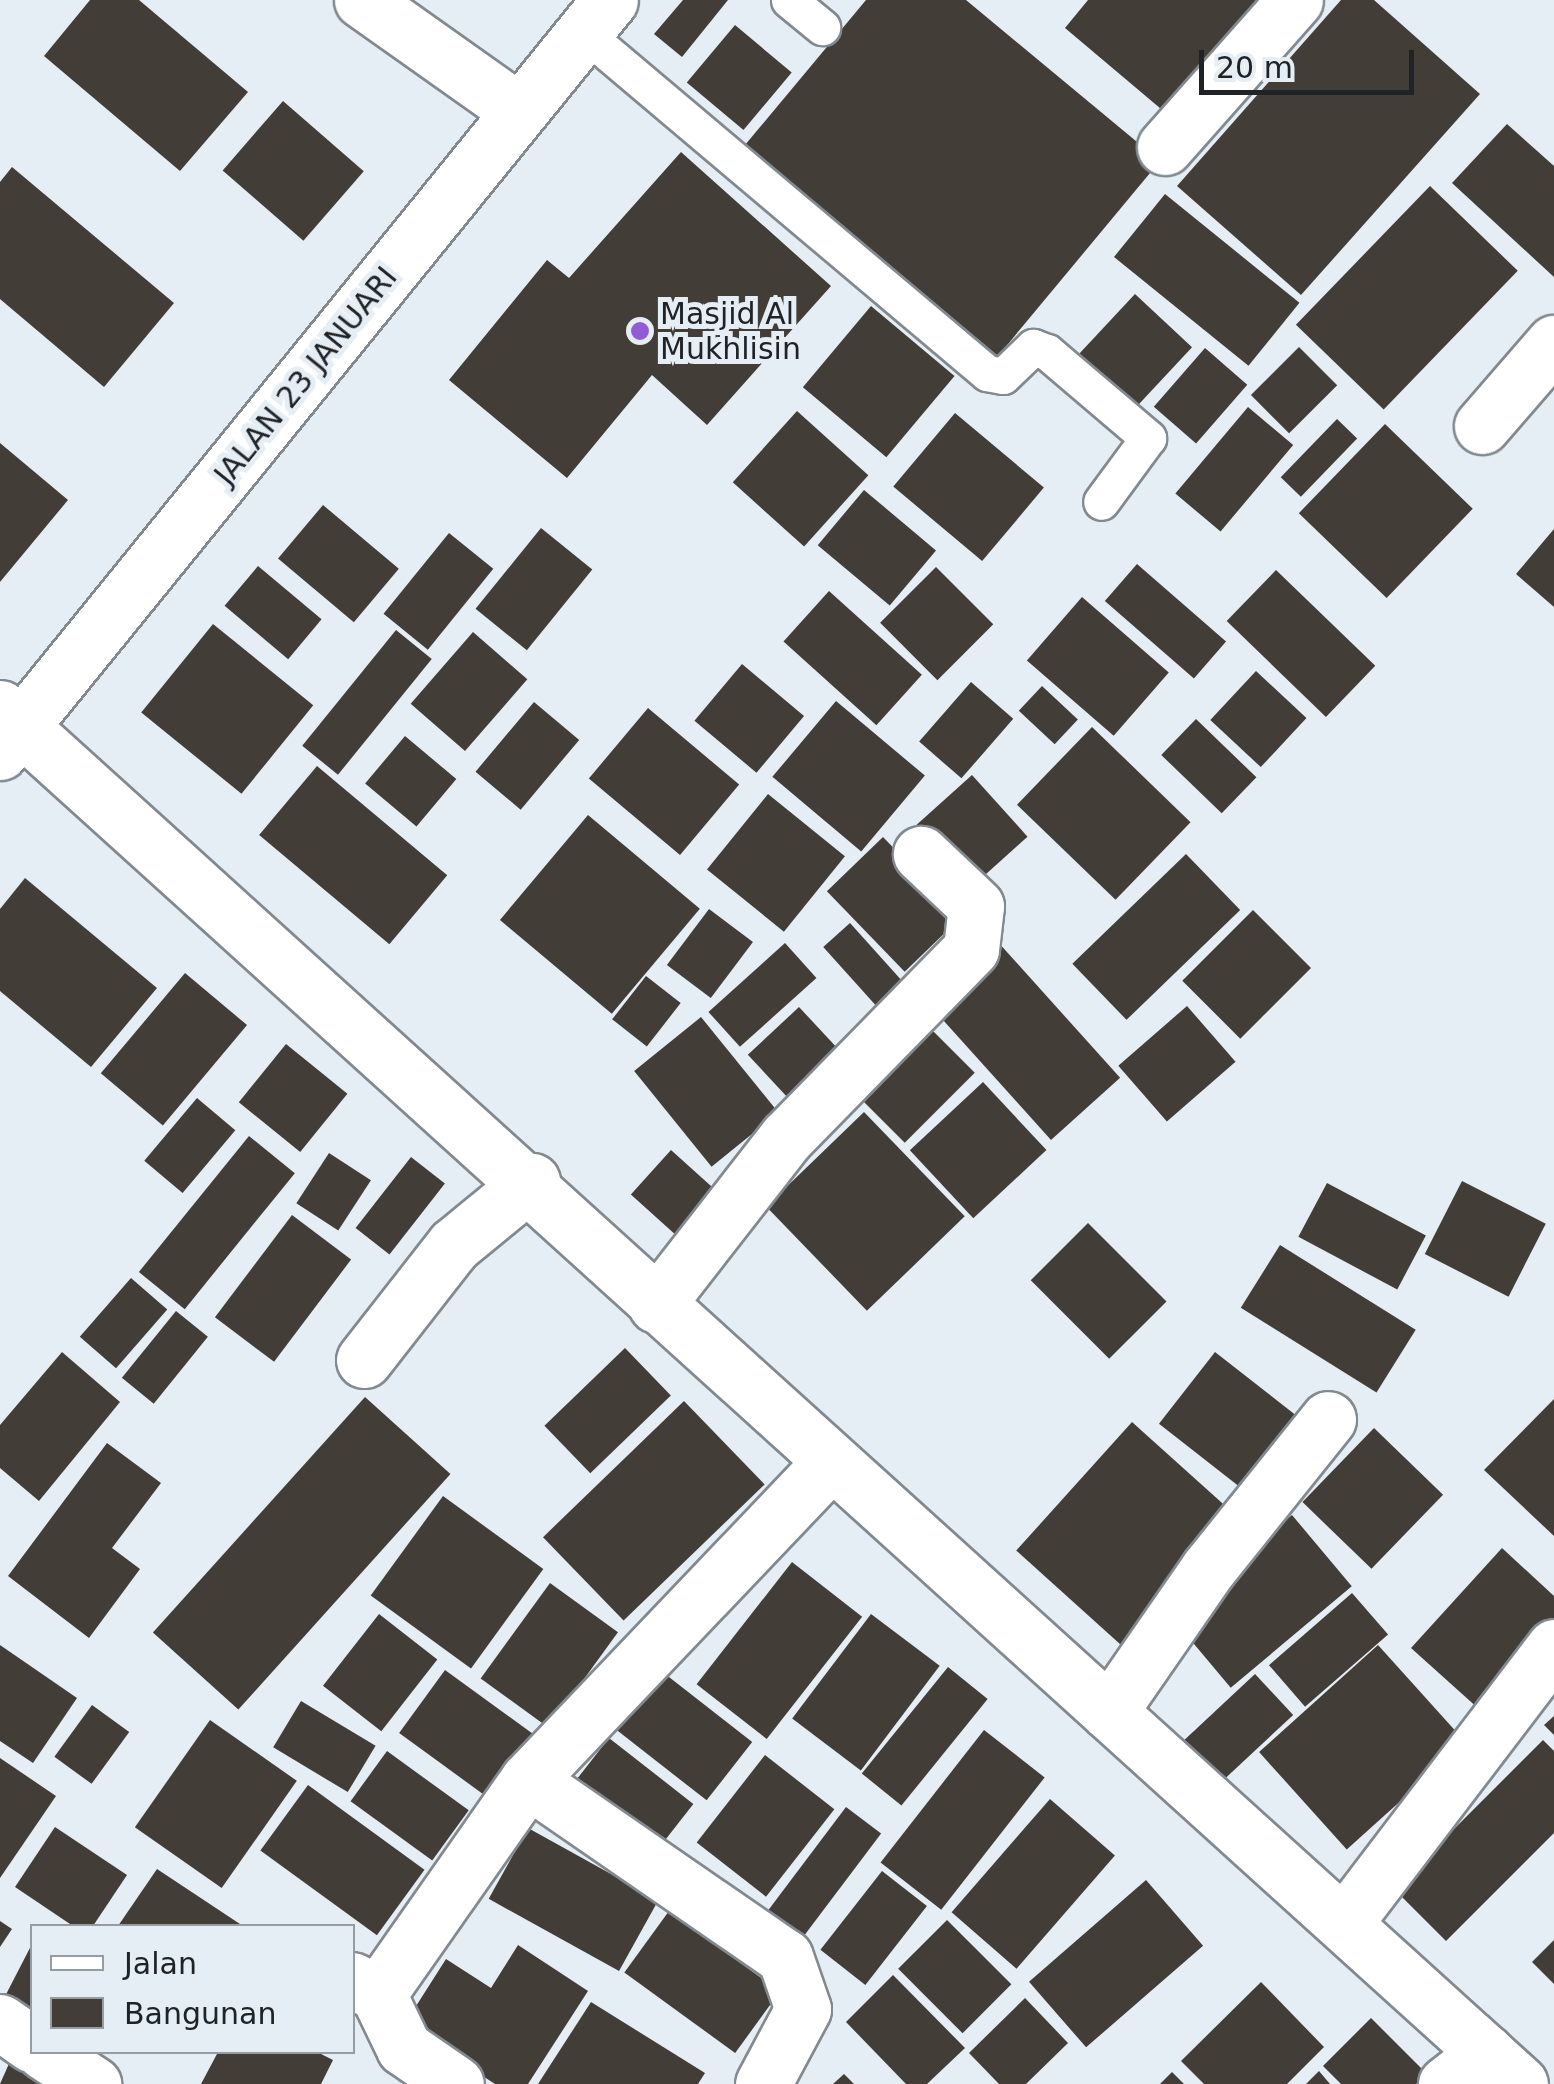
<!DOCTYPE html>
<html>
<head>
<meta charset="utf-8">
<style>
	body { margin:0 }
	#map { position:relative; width:1554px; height:2084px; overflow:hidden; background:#e5eef5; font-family:"DejaVu Sans",sans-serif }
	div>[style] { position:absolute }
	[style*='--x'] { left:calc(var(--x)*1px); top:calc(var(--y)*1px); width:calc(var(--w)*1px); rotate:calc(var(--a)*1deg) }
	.building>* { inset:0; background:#433d37; transform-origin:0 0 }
	.roads { filter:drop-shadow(2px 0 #828a90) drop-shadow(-2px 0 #828a90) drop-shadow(0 2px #828a90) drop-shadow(0 -2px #828a90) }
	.service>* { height:35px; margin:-17.5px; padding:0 17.5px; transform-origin:17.5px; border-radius:17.5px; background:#fff }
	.minor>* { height:55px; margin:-27.5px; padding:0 27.5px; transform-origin:27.5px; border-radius:27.5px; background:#fff }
	.tertiary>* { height:55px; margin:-27.5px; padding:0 27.5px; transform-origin:27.5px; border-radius:27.5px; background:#fff }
	.dots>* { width:28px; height:28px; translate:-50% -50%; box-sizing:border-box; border:5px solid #e5eef5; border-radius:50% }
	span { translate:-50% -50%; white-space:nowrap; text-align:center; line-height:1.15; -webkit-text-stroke:10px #e5eef5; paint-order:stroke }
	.poi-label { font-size:30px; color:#202326 }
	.left { translate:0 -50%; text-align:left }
	.street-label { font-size:30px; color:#202326 }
	.legend { position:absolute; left:30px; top:1924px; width:325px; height:130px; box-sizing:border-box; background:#e5eef5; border:2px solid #969da2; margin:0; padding:12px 18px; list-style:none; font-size:30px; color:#202326 }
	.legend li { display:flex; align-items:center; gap:20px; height:50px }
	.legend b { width:50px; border:2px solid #969da2 }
	.scale { position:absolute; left:1199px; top:50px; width:215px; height:45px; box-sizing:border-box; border:5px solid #202326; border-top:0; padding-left:12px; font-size:30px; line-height:35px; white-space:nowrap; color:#202326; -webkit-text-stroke:8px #e5eef5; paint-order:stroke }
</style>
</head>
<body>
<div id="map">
	<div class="building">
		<div style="clip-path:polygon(90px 0,139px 0,248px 92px,180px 171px,44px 56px)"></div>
		<div style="clip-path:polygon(683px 0,728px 0,682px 57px,654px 34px)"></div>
		<div style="clip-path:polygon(866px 0,966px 0,1160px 161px,998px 356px,745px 145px)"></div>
		<div style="clip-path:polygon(1088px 0,1262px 0,1167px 114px,1065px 28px)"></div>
		<div style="clip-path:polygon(1341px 0,1374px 0,1480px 94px,1301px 295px,1177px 186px)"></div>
		<div style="left:735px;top:25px;width:74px;height:75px;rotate:40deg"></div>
		<div style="left:283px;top:101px;width:107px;height:92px;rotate:41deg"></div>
		<div style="clip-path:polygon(1507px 124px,1554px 166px,1554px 277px,1452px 183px)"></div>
		<div style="clip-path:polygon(681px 152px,831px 286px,707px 425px,652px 375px,567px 478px,449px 380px,547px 260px,569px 278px)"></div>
		<div style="clip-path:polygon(12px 167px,174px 303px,104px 387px,0 299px,0 182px)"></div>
		<div style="left:1430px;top:186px;width:122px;height:193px;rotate:44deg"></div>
		<div style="left:1165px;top:194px;width:173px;height:81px;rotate:39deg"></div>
		<div style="left:1135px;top:294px;width:78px;height:90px;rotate:43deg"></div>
		<div style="left:871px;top:306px;width:109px;height:106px;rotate:40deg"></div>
		<div style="left:1299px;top:347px;width:54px;height:68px;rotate:45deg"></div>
		<div style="left:1205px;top:348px;width:56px;height:78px;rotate:41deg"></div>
		<div style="left:1248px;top:407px;width:59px;height:113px;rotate:40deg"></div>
		<div style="left:797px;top:411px;width:96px;height:96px;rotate:42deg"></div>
		<div style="left:955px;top:413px;width:116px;height:96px;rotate:40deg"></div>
		<div style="left:1337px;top:419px;width:28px;height:81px;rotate:44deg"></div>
		<div style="left:1385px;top:424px;width:122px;height:124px;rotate:44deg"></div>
		<div style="clip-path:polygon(0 443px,68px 500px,0 582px)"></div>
		<div style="left:864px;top:490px;width:94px;height:72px;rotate:40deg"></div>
		<div style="left:323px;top:505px;width:99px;height:70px;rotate:40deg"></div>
		<div style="left:541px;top:528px;width:66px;height:104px;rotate:39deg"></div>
		<div style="clip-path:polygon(1554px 529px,1554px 607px,1516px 574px)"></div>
		<div style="left:449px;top:533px;width:57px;height:104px;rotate:39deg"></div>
		<div style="left:1137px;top:564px;width:118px;height:49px;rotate:41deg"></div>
		<div style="left:258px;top:566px;width:83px;height:52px;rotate:40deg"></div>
		<div style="left:936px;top:567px;width:81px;height:79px;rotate:45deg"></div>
		<div style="left:1276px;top:570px;width:138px;height:71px;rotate:44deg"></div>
		<div style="left:829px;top:591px;width:125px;height:68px;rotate:42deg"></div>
		<div style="left:1082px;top:597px;width:115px;height:84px;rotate:41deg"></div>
		<div style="left:213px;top:624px;width:129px;height:114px;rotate:39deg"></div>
		<div style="left:396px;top:630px;width:46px;height:149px;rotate:39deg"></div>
		<div style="left:473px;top:632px;width:72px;height:95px;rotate:41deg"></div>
		<div style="left:742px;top:664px;width:81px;height:74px;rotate:40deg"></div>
		<div style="left:1256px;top:671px;width:69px;height:67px;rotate:43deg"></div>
		<div style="left:971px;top:682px;width:56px;height:79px;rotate:41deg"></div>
		<div style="left:1042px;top:686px;width:49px;height:34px;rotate:43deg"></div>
		<div style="left:836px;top:701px;width:116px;height:99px;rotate:40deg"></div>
		<div style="left:534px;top:702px;width:59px;height:91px;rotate:40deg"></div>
		<div style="left:648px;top:708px;width:119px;height:92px;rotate:40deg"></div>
		<div style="left:1196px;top:719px;width:84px;height:50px;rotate:44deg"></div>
		<div style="left:1092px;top:727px;width:137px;height:108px;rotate:44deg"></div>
		<div style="left:405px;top:736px;width:67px;height:62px;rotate:40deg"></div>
		<div style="left:317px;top:766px;width:170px;height:90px;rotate:40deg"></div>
		<div style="left:972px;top:775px;width:83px;height:76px;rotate:48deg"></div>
		<div style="left:768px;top:794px;width:99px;height:97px;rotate:39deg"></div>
		<div style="left:588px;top:815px;width:146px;height:137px;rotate:40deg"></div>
		<div style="left:883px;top:837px;width:112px;height:78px;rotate:46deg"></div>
		<div style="left:1186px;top:854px;width:78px;height:158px;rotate:46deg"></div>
		<div style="clip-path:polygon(25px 878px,157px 988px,91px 1067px,0 991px,0 909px)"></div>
		<div style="left:709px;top:909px;width:55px;height:70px;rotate:37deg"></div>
		<div style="left:1253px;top:910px;width:82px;height:100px;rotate:45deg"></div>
		<div style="left:850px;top:923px;width:84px;height:36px;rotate:48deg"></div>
		<div style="left:997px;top:941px;width:184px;height:93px;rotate:48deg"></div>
		<div style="left:785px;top:943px;width:47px;height:103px;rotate:48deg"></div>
		<div style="left:185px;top:973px;width:81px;height:131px;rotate:40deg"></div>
		<div style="left:646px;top:976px;width:44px;height:55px;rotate:38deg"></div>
		<div style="left:1187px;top:1006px;width:74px;height:91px;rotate:49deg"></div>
		<div style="left:799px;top:1007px;width:71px;height:70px;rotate:47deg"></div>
		<div style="left:701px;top:1017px;width:123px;height:86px;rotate:51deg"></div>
		<div style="left:921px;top:1019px;width:76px;height:99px;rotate:45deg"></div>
		<div style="left:286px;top:1044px;width:79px;height:75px;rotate:39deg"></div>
		<div style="left:983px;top:1082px;width:93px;height:100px;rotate:47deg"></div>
		<div style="left:197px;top:1098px;width:50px;height:82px;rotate:40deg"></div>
		<div style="left:864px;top:1112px;width:145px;height:136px;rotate:46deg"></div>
		<div style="left:249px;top:1136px;width:59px;height:175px;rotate:39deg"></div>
		<div style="left:671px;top:1150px;width:62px;height:60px;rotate:42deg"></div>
		<div style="left:329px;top:1153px;width:50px;height:60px;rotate:33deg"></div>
		<div style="left:411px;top:1157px;width:43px;height:90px;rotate:38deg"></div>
		<div style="left:1462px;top:1181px;width:94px;height:82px;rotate:27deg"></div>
		<div style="left:1327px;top:1183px;width:112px;height:61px;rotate:28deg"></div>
		<div style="left:292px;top:1215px;width:74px;height:128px;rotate:37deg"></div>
		<div style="left:1088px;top:1223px;width:111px;height:81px;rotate:45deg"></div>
		<div style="left:1280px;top:1245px;width:160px;height:74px;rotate:32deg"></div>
		<div style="left:131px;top:1278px;width:48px;height:78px;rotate:41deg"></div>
		<div style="left:176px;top:1311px;width:41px;height:86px;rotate:39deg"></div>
		<div style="left:625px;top:1348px;width:66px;height:112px;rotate:46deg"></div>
		<div style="clip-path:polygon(62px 1352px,120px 1402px,39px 1501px,0 1468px,0 1425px)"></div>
		<div style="left:1215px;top:1352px;width:129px;height:91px;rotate:38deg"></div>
		<div style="left:365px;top:1397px;width:115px;height:317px;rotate:42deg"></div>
		<div style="clip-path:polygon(1554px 1399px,1554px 1536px,1484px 1470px)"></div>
		<div style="left:684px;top:1401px;width:116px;height:196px;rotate:46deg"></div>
		<div style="left:1132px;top:1422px;width:141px;height:173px;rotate:42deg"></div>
		<div style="left:1374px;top:1428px;width:96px;height:103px;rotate:44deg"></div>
		<div style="clip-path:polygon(107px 1443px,161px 1483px,112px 1548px,140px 1569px,89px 1638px,8px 1576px)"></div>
		<div style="left:443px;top:1496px;width:124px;height:123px;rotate:36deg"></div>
		<div style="left:1292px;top:1515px;width:93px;height:158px;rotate:50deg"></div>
		<div style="clip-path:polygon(1502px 1548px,1554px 1596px,1554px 1628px,1480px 1710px,1411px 1648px)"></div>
		<div style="left:792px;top:1562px;width:89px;height:155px;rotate:38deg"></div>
		<div style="left:550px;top:1583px;width:84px;height:118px;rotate:36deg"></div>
		<div style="left:1352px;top:1593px;width:55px;height:110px;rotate:49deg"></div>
		<div style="left:379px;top:1614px;width:74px;height:91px;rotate:38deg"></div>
		<div style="left:871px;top:1614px;width:86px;height:131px;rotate:37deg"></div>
		<div style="clip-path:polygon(0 1645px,77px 1698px,33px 1763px,0 1741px)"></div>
		<div style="left:1378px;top:1645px;width:131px;height:160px;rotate:48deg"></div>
		<div style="left:948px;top:1667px;width:51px;height:137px;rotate:39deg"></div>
		<div style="left:445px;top:1670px;width:120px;height:78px;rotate:36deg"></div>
		<div style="left:660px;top:1670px;width:117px;height:74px;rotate:38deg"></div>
		<div style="left:1255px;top:1674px;width:56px;height:101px;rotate:47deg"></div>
		<div style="left:301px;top:1701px;width:87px;height:54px;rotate:31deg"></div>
		<div style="left:92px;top:1705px;width:46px;height:64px;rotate:36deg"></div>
		<div style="clip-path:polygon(1554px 1716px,1554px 1735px,1544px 1725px)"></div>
		<div style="left:210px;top:1720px;width:106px;height:131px;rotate:35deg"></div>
		<div style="left:984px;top:1730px;width:77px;height:168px;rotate:38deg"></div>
		<div style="left:609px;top:1738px;width:107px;height:66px;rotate:38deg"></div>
		<div style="clip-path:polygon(1543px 1740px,1554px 1751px,1554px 1833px,1446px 1941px,1394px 1889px)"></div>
		<div style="left:387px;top:1751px;width:101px;height:62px;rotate:36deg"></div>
		<div style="left:765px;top:1755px;width:88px;height:111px;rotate:38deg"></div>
		<div style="clip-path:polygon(0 1758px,56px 1796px,0 1878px)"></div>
		<div style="left:308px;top:1785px;width:144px;height:81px;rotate:36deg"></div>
		<div style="left:1050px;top:1799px;width:86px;height:150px;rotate:41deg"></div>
		<div style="left:846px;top:1807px;width:44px;height:140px;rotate:37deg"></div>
		<div style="clip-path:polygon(55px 1827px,127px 1875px,93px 1926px,73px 1926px,15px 1887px)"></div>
		<div style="left:528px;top:1828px;width:149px;height:81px;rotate:29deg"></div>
		<div style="clip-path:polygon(157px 1869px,243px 1926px,118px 1926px)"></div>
		<div style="left:882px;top:1871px;width:57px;height:100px;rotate:38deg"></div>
		<div style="left:1146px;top:1880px;width:87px;height:155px;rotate:49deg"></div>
		<div style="left:669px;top:1911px;width:137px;height:76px;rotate:36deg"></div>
		<div style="left:947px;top:1920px;width:91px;height:69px;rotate:45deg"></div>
		<div style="clip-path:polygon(0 1921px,12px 1929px,0 1947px)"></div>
		<div style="clip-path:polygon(1554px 1940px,1554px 1984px,1532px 1962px)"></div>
		<div style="clip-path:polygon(32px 1944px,32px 2027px,0 2006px)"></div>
		<div style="clip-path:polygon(518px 1945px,588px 1991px,528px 2084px,495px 2084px,404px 2025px,446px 1959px,491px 1988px)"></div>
		<div style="clip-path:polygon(893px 1975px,965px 2048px,927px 2084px,906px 2084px,846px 2022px)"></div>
		<div style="clip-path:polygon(1261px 1982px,1324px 2047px,1287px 2084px,1204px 2084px,1181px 2061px)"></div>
		<div style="clip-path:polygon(1025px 1998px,1068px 2043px,1026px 2084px,999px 2084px,969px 2053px)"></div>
		<div style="clip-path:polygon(591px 2002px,705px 2073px,698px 2084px,538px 2084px)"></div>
		<div style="clip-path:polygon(1371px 2018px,1427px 2074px,1416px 2084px,1341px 2084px,1323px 2066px)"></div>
		<div style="clip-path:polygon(15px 2050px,78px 2084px,0 2084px)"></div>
		<div style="clip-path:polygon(218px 2052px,317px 2052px,333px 2060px,321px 2084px,201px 2084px)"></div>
		<div style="clip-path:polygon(1319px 2071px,1330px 2084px,1306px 2084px)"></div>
		<div style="clip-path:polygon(1172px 2072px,1184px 2084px,1160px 2084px)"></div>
		<div style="clip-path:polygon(844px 2074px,854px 2084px,833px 2084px)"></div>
	</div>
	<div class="roads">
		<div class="service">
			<div style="--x:789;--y:0;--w:43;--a:39.3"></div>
			<div style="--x:583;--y:32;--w:529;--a:40.17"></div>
			<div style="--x:987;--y:373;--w:16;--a:11"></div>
			<div style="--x:1003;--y:376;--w:42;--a:-44"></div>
			<div style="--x:1033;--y:347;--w:15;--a:20"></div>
			<div style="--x:1047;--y:352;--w:133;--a:40.4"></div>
			<div style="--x:1148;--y:438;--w:79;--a:126.3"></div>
		</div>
		<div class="minor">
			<div style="--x:362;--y:0;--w:192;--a:35.3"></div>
			<div style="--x:1165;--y:147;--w:196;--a:-48.5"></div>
			<div style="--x:1482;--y:426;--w:110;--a:-49.1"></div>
			<div style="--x:0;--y:708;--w:2050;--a:42.15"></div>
			<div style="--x:656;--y:1305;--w:213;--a:-52.1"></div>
			<div style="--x:787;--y:1137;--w:263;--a:-45.6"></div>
			<div style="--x:971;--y:949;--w:43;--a:-83.4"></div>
			<div style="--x:976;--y:906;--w:76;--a:-136.6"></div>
			<div style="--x:364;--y:1360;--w:146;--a:-52"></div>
			<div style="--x:454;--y:1245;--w:101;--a:-39.4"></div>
			<div style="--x:1109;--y:1712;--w:174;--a:-55.3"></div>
			<div style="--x:1208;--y:1569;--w:192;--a:-51.3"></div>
			<div style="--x:528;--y:1780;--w:312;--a:34.6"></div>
			<div style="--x:785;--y:1957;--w:55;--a:70.9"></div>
			<div style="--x:803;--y:2009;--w:85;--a:118.1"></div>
			<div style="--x:1344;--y:1923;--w:347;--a:-52.7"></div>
			<div style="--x:352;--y:1980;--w:30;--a:28"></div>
			<div style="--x:378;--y:1994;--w:261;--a:-55"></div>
			<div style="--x:528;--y:1780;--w:436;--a:-46.4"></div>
			<div style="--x:378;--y:1994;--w:60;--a:64.3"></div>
			<div style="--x:404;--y:2048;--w:63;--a:34.7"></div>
			<div style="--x:0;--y:2022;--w:39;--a:35"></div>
			<div style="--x:44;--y:2052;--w:59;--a:33.1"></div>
			<div style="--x:1446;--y:2084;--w:51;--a:-37.8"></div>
		</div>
		<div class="tertiary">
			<div style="--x:0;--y:752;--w:968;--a:-50.95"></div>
		</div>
	</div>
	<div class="dots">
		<div style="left:640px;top:331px;background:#945cd4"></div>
	</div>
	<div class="poi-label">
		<span class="left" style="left:660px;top:331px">Masjid Al<br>Mukhlisin</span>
	</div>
	<div class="street-label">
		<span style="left:306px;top:376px;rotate:-51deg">JALAN 23 JANUARI</span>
	</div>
	<ul class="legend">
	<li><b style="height:12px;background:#fff"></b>Jalan</li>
	<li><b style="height:28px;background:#433d37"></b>Bangunan</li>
	</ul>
	<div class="scale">20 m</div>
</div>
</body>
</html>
